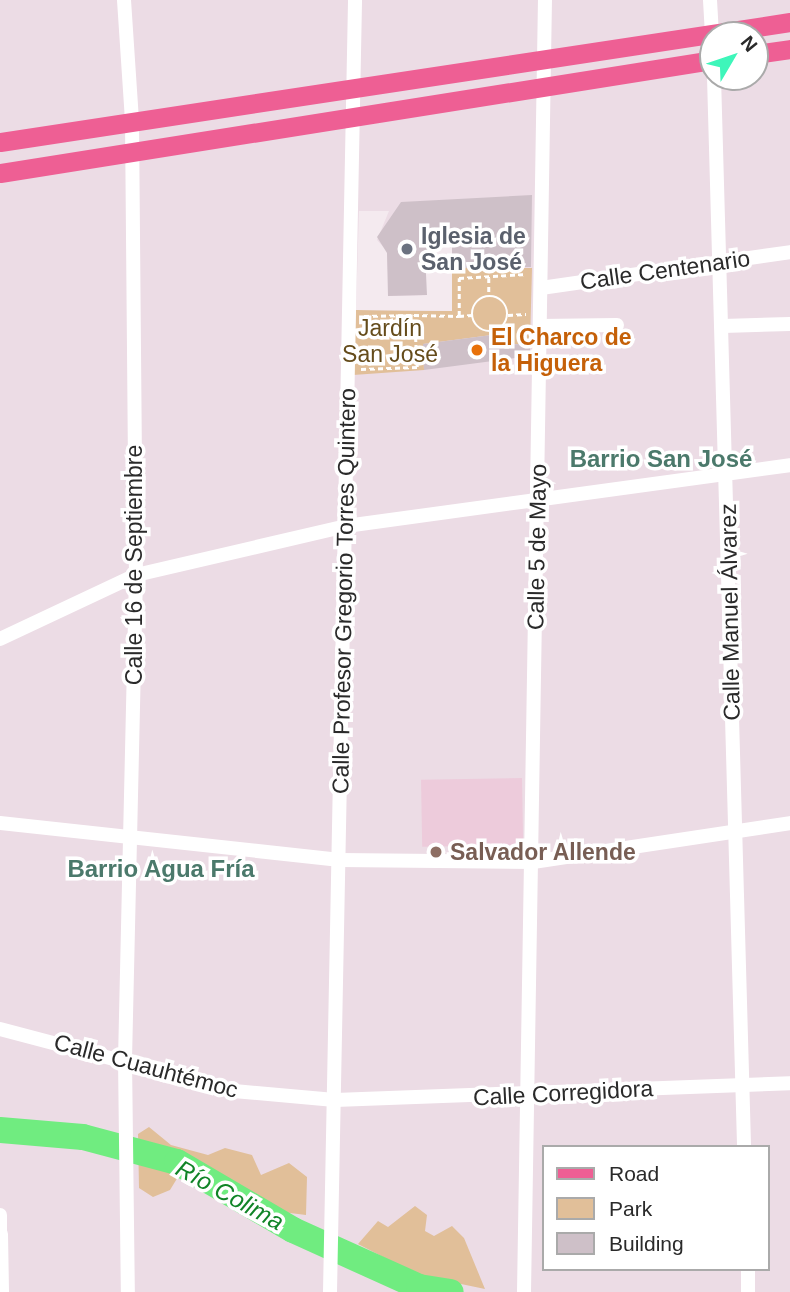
<!DOCTYPE html>
<html>
<head>
<meta charset="utf-8">
<style>
	body { margin:0 }
	#map { position:relative; width:790px; height:1292px; overflow:hidden; background:#ecdce5; font-family:Arial,sans-serif }
	div>[style] { position:absolute }
	[style*='--x'] { left:calc(var(--x)*1px); top:calc(var(--y)*1px); width:calc(var(--w)*1px); rotate:calc(var(--a)*1deg) }
	.education>* { inset:0; background:#edcbdb; transform-origin:0 0 }
	.green>* { inset:0; background:#e1bf99 }
	.plaza>* { inset:0; background:#f4eaef }
	.river>* { height:26px; margin:-13px; padding:0 13px; transform-origin:13px; border-radius:13px; background:#70ec80 }
	.building>* { inset:0; background:#cec0c8 }
	.path>* { height:2.5px; margin-top:-1.25px; transform-origin:0; background:repeating-linear-gradient(90deg,#fff 0 5px,transparent 0 8.5px) }
	.path>.ring { margin:-1.25px; padding:0; box-sizing:content-box; background:none; border:2.5px solid #fff; border-radius:50% }
	.minor>* { height:14px; margin:-7px; padding:0 7px; transform-origin:7px; border-radius:7px; background:#fff }
	.major>* { height:19px; margin:-9.5px; padding:0 9.5px; transform-origin:9.5px; border-radius:9.5px; background:#ee5f94 }
	.dots>* { width:19px; height:19px; translate:-50% -50%; box-sizing:border-box; border:4px solid #fff; border-radius:50% }
	span { translate:-50% -50%; white-space:nowrap; text-align:center; line-height:1.15; -webkit-text-stroke:7px #fff; paint-order:stroke }
	.worship-label { font-size:23px; color:#5b616d; font-weight:700 }
	.left { translate:0 -50%; text-align:left }
	.street-label { font-size:23px; color:#2a2a2a }
	.park-label { font-size:23px; color:#654c1b }
	.food-label { font-size:23px; color:#c56008; font-weight:700 }
	.education-label { font-size:23px; color:#785e54; font-weight:700 }
	.neighbourhood-label { font-size:24px; color:#4b796b; font-weight:700 }
	.water-label { font-size:24px; color:#108427; font-style:italic }
	.legend { position:absolute; left:542px; top:1145px; width:228px; height:126px; box-sizing:border-box; background:#fff; border:2px solid #aaa; margin:0; padding:9px 12px; list-style:none; font-size:21px; color:#2a2a2a }
	.legend li { display:flex; align-items:center; gap:14px; height:35px }
	.legend b { width:35px; border:2px solid #aaa }
	.north { position:absolute; left:699px; top:21px; width:70px; height:70px; box-sizing:border-box; background:#fff; border:2px solid #aaa; border-radius:50%; rotate:51deg; font-size:19px; font-weight:700; line-height:28px; text-align:center; color:#2a2a2a }
	.north::after { content:''; display:block; margin:auto; width:24px; height:32px; background:#3ef6ba; clip-path:polygon(50% 0,100% 100%,50% 72%,0 100%) }
</style>
</head>
<body>
<div id="map">
	<div class="education">
		<div style="left:522px;top:778px;width:67px;height:101px;rotate:89deg"></div>
	</div>
	<div class="green">
		<div style="clip-path:polygon(452px 268px,532px 268px,530px 343px,508px 345px,507px 333px,423px 344px,424px 370px,353px 375px,356px 310px,451px 311px)"></div>
		<div style="clip-path:polygon(149px 1127px,171px 1145px,208px 1155px,225px 1148px,252px 1155px,261px 1175px,289px 1163px,307px 1177px,306px 1215px,243px 1207px,219px 1182px,199px 1183px,181px 1172px,170px 1190px,153px 1197px,139px 1188px,138px 1134px)"></div>
		<div style="clip-path:polygon(415px 1206px,427px 1215px,425px 1231px,434px 1236px,452px 1226px,464px 1238px,485px 1289px,418px 1275px,358px 1244px,378px 1221px,388px 1227px)"></div>
	</div>
	<div class="plaza">
		<div style="clip-path:polygon(359px 211px,389px 211px,377px 240px,387px 251px,389px 296px,426px 295px,425px 252px,434px 237px,452px 235px,452px 311px,356px 310px)"></div>
	</div>
	<div class="river">
		<div style="--x:0;--y:1130;--w:83;--a:4.8"></div>
		<div style="--x:83;--y:1137;--w:97;--a:14.9"></div>
		<div style="--x:177;--y:1162;--w:134;--a:30.4"></div>
		<div style="--x:293;--y:1230;--w:138;--a:24.3"></div>
		<div style="--x:419;--y:1287;--w:32;--a:9"></div>
	</div>
	<div class="building">
		<div style="clip-path:polygon(532px 195px,531px 267px,452px 268px,452px 232px,425px 253px,427px 295px,388px 296px,387px 253px,377px 237px,401px 202px)"></div>
		<div style="clip-path:polygon(507px 333px,508px 345px,530px 343px,530px 356px,424px 370px,423px 344px)"></div>
	</div>
	<div class="path">
		<div style="--x:489;--y:278;--w:17;--a:90"></div>
		<div class="ring" style="left:472px;top:296px;width:33.5px;height:33.5px"></div>
		<div style="--x:508;--y:315;--w:18;--a:-3"></div>
		<div style="--x:364;--y:316;--w:50;--a:-1.1"></div>
		<div style="--x:459;--y:316;--w:13;--a:-4"></div>
		<div style="--x:361;--y:369;--w:56;--a:-2"></div>
		<div style="--x:417;--y:367;--w:52;--a:-93.3"></div>
		<div style="--x:414;--y:315;--w:45;--a:1.3"></div>
		<div style="--x:459;--y:316;--w:38;--a:-90"></div>
		<div style="--x:459;--y:278;--w:68;--a:-3.4"></div>
	</div>
	<div class="minor">
		<div style="--x:124;--y:0;--w:121;--a:86.2"></div>
		<div style="--x:132;--y:121;--w:454;--a:89.5"></div>
		<div style="--x:136;--y:575;--w:484;--a:91.3"></div>
		<div style="--x:125;--y:1059;--w:233;--a:89.3"></div>
		<div style="--x:710;--y:0;--w:52;--a:86.7"></div>
		<div style="--x:714;--y:77;--w:1070;--a:88.39"></div>
		<div style="--x:541;--y:288;--w:252;--a:-8.2"></div>
		<div style="--x:540;--y:326;--w:77;--a:-0.7"></div>
		<div style="--x:723;--y:326;--w:67;--a:-1.7"></div>
		<div style="--x:0;--y:639;--w:150;--a:-25.2"></div>
		<div style="--x:136;--y:575;--w:216;--a:-13.1"></div>
		<div style="--x:346;--y:526;--w:448;--a:-7.8"></div>
		<div style="--x:0;--y:823;--w:342;--a:6.2"></div>
		<div style="--x:340;--y:860;--w:193;--a:0.6"></div>
		<div style="--x:533;--y:862;--w:260;--a:-8.6"></div>
		<div style="--x:0;--y:1029;--w:242;--a:14.8"></div>
		<div style="--x:234;--y:1091;--w:101;--a:5.1"></div>
		<div style="--x:335;--y:1100;--w:455;--a:-2.1"></div>
		<div style="--x:0;--y:1234;--w:19;--a:-90"></div>
		<div style="--x:1;--y:1234;--w:58;--a:89"></div>
		<div style="--x:748;--y:1269;--w:23;--a:90"></div>
		<div style="--x:330;--y:1292;--w:1292;--a:-88.89"></div>
		<div style="--x:524;--y:1292;--w:1292;--a:-89.07"></div>
	</div>
	<div class="major">
		<div style="--x:755;--y:54;--w:35;--a:-8"></div>
		<div style="--x:0;--y:142;--w:799;--a:-8.64"></div>
		<div style="--x:0;--y:173;--w:722;--a:-9.01"></div>
	</div>
	<div class="dots">
		<div style="left:407px;top:249px;background:#6b7280"></div>
		<div style="left:477px;top:350px;background:#e8710a"></div>
		<div style="left:436px;top:852px;background:#8d6e63"></div>
	</div>
	<div class="worship-label">
		<span class="left" style="left:421px;top:249px">Iglesia de<br>San José</span>
	</div>
	<div class="street-label">
		<span style="left:665px;top:270px;rotate:-8deg">Calle Centenario</span>
		<span style="left:537px;top:547px;rotate:-89deg">Calle 5 de Mayo</span>
		<span style="left:134px;top:565px;rotate:-90deg">Calle 16 de Septiembre</span>
		<span style="left:344px;top:591px;rotate:-89deg">Calle Profesor Gregorio Torres Quintero</span>
		<span style="left:730px;top:612px;rotate:-91deg">Calle Manuel Álvarez</span>
		<span style="left:146px;top:1066px;rotate:15deg">Calle Cuauhtémoc</span>
		<span style="left:563px;top:1093px;rotate:-3deg">Calle Corregidora</span>
	</div>
	<div class="park-label">
		<span style="left:390px;top:341px">Jardín<br>San José</span>
	</div>
	<div class="food-label">
		<span class="left" style="left:491px;top:350px">El Charco de<br>la Higuera</span>
	</div>
	<div class="education-label">
		<span class="left" style="left:450px;top:852px">Salvador Allende</span>
	</div>
	<div class="neighbourhood-label">
		<span style="left:661px;top:459px">Barrio San José</span>
		<span style="left:161px;top:869px">Barrio Agua Fría</span>
	</div>
	<div class="water-label">
		<span style="left:230px;top:1195px;rotate:29deg">Río Colima</span>
	</div>
	<ul class="legend">
	<li><b style="height:9px;background:#ee5f94"></b>Road</li>
	<li><b style="height:19px;background:#e1bf99"></b>Park</li>
	<li><b style="height:19px;background:#cec0c8"></b>Building</li>
	</ul>
	<div class="north">N</div>
</div>
</body>
</html>
